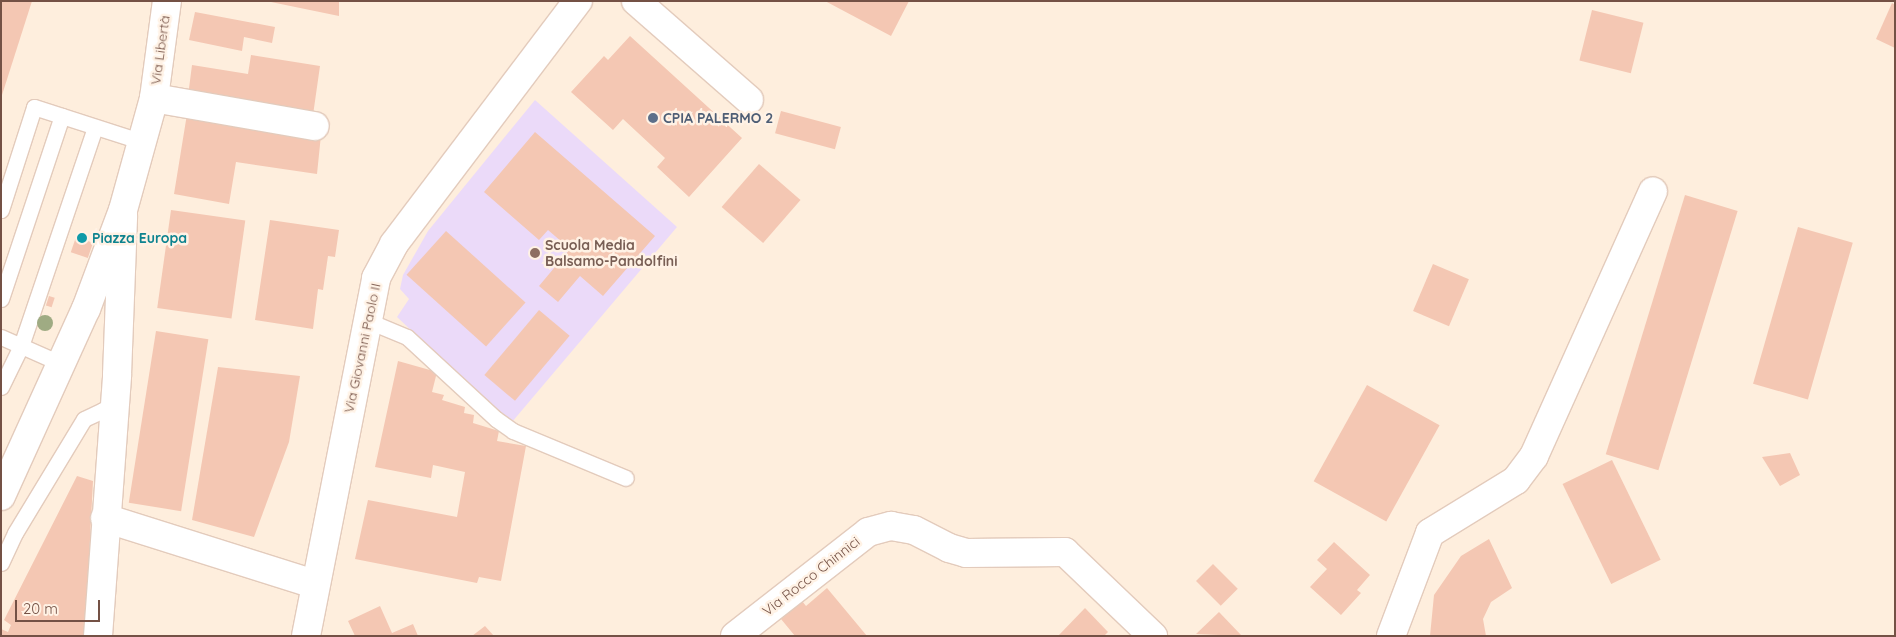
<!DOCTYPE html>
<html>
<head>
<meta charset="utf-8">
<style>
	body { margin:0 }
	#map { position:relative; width:1896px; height:637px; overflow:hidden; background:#feeedd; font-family:Quicksand,sans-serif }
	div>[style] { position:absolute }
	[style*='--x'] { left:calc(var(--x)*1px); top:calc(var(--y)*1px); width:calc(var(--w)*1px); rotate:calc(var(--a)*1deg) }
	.education>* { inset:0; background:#ebdaf9 }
	.building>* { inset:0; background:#f4c7b3; transform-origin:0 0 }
	.roads { filter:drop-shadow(1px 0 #e3cbbc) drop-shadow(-1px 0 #e3cbbc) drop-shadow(0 1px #e3cbbc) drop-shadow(0 -1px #e3cbbc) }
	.lane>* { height:15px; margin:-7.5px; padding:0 7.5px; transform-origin:7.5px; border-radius:7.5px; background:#fff }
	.street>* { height:28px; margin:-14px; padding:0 14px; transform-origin:14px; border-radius:14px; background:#fff }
	.secondary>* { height:28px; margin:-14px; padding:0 14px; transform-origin:14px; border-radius:14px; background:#fff }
	.trees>* { width:16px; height:16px; margin:-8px; border-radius:50%; background:#9fab83 }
	.dots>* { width:14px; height:14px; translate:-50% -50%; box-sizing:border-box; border:2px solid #fff2e5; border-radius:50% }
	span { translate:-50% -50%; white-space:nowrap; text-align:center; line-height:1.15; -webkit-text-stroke:5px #fff2e5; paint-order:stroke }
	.street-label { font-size:14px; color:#745145 }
	.service-label { font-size:14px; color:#4e5e75; font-weight:700 }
	.left { translate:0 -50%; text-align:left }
	.culture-label { font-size:14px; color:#0d838f; font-weight:700 }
	.education-label { font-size:14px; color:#785e54; font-weight:700 }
	.frame { position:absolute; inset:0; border:2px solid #745145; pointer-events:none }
	.scale { position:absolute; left:15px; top:600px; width:85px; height:22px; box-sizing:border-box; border:2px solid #745145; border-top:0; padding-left:6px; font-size:15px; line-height:18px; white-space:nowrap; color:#745145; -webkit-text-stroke:4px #fff2e5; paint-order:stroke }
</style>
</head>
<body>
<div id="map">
	<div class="education">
		<div style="clip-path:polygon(535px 100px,677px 227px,512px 422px,497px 411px,397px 317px,409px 299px,400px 289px,403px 275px,428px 231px)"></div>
	</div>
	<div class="building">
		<div style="clip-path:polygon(1px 1px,32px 1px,2px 95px,1px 95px)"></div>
		<div style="clip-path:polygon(339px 1px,339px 16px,271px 2px,271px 1px)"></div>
		<div style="clip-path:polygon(825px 1px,909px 1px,891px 36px)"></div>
		<div style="clip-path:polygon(1892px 3px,1895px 5px,1895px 48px,1876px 39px)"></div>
		<div style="left:1592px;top:10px;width:53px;height:52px;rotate:14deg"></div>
		<div style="clip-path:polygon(195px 12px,275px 27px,272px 43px,244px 37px,242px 51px,189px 40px)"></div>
		<div style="clip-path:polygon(630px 36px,742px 138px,689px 197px,657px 167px,665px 158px,623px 119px,613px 130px,571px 92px,604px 56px,608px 60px)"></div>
		<div style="clip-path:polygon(251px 55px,320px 66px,313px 115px,188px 96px,192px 65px,248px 74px)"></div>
		<div style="left:781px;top:111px;width:62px;height:23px;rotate:15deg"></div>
		<div style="clip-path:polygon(187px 114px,321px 135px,317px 174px,236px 162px,229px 204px,174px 194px)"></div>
		<div style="clip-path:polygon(535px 132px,655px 236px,603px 296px,580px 276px,558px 302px,539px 286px,570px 249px,548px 230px,539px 240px,484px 192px)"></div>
		<div style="left:759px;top:164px;width:55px;height:57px;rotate:41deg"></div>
		<div style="left:1685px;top:195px;width:55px;height:271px;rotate:17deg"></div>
		<div style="left:171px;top:210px;width:75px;height:99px;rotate:8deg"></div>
		<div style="clip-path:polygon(270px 220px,339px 230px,335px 257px,328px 256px,323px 290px,318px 289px,313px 329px,255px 320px)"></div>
		<div style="left:1798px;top:227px;width:57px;height:163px;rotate:16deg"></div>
		<div style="left:446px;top:231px;width:107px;height:59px;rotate:42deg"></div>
		<div style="left:76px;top:237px;width:18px;height:16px;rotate:19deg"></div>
		<div style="left:1433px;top:264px;width:39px;height:51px;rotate:23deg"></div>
		<div style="left:49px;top:296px;width:6px;height:10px;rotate:18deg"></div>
		<div style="left:539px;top:310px;width:40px;height:85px;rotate:40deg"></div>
		<div style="left:156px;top:331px;width:53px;height:174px;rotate:9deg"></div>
		<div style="clip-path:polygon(398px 361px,437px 372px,432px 392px,444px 395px,442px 400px,465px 407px,464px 413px,474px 415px,473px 423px,499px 431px,497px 441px,526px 446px,501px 581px,479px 577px,477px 583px,355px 559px,368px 500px,457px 517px,465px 472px,433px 465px,431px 478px,375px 467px)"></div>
		<div style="clip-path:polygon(218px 367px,300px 376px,289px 442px,254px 537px,192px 520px)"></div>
		<div style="left:1367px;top:385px;width:83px;height:110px;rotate:29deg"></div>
		<div style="clip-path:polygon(1790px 453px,1800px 475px,1780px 486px,1762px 457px)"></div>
		<div style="left:1612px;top:460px;width:111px;height:55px;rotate:64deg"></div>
		<div style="clip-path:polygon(77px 476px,93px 481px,85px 636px,1px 636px,1px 629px,8px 632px,11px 625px,4px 620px)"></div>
		<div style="clip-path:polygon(1489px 539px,1512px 588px,1491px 602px,1483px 619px,1486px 636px,1430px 636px,1434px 595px,1461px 556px)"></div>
		<div style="clip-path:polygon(1334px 542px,1370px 575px,1357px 590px,1361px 593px,1341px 615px,1310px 587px,1327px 569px,1317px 560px)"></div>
		<div style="left:1213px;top:564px;width:35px;height:24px;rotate:45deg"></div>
		<div style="clip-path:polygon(827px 588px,867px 636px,795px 636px,781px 619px,802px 601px,806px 606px)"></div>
		<div style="clip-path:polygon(380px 606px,392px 633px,413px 624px,418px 636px,355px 636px,348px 621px)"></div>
		<div style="clip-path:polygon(1085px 608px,1108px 632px,1104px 636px,1058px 636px)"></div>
		<div style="clip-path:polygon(1219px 612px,1242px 636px,1196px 634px)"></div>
		<div style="clip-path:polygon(485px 626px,494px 636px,472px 636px)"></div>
	</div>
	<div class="roads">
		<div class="lane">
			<div style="--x:1;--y:210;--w:108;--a:-72.2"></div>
			<div style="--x:34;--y:107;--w:114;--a:17.8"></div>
			<div style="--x:1;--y:299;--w:193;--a:-71.6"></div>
			<div style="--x:366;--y:320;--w:44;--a:22.5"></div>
			<div style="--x:407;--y:337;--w:121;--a:42.7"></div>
			<div style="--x:496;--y:419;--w:21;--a:35"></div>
			<div style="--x:513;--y:431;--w:122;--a:22.6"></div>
			<div style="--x:1;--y:337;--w:67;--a:23.9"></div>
			<div style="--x:1;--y:387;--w:46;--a:-64"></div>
			<div style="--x:21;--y:346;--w:231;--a:-71.3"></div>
			<div style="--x:1;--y:563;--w:33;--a:-65"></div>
			<div style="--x:15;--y:533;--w:133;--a:-58.8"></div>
			<div style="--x:84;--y:419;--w:21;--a:-25"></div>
			<div style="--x:103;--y:410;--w:11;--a:10"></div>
		</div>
		<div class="street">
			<div style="--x:636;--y:1;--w:150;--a:41.2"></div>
			<div style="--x:154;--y:98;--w:163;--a:9.9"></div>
			<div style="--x:105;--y:518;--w:219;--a:17.5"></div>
			<div style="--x:98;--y:636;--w:262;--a:-85.8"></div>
			<div style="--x:117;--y:375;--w:159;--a:-87.8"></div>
			<div style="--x:306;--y:636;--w:365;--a:-78.9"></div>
			<div style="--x:376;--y:278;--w:38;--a:-62"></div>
			<div style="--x:394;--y:244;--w:305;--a:-52.9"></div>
			<div style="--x:735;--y:636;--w:169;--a:-38"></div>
			<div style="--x:868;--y:532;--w:24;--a:-15"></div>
			<div style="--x:891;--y:526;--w:23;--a:10"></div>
			<div style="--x:914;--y:530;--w:39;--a:27"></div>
			<div style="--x:949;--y:548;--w:18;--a:16"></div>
			<div style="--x:966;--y:553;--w:99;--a:-0.6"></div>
			<div style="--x:1065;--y:552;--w:122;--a:43.7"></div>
			<div style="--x:1391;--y:636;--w:110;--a:-69.3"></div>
			<div style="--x:1430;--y:533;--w:101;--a:-31.6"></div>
			<div style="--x:1516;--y:480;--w:30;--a:-53"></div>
			<div style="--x:1534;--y:456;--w:290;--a:-65.8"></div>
		</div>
		<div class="secondary">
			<div style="--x:1;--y:496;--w:205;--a:-65.6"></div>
			<div style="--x:86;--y:309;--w:106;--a:-69.5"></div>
			<div style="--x:123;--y:210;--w:116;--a:-74.5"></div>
			<div style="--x:154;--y:98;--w:98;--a:-82.4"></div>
		</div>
	</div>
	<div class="trees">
		<div style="left:45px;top:323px"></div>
	</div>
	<div class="dots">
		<div style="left:653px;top:118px;background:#5c6f8a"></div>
		<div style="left:82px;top:238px;background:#0f9aa8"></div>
		<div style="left:535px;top:253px;background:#8d6e63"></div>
	</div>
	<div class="street-label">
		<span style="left:160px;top:50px;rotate:-82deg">Via Libertà</span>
		<span style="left:362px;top:348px;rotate:-78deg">Via Giovanni Paolo II</span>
		<span style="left:811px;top:576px;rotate:-38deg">Via Rocco Chinnici</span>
	</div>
	<div class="service-label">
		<span class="left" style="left:663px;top:118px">CPIA PALERMO 2</span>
	</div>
	<div class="culture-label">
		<span class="left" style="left:92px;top:238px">Piazza Europa</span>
	</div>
	<div class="education-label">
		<span class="left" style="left:545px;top:253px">Scuola Media<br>Balsamo-Pandolfini</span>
	</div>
	<div class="frame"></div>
	<div class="scale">20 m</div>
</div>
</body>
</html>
